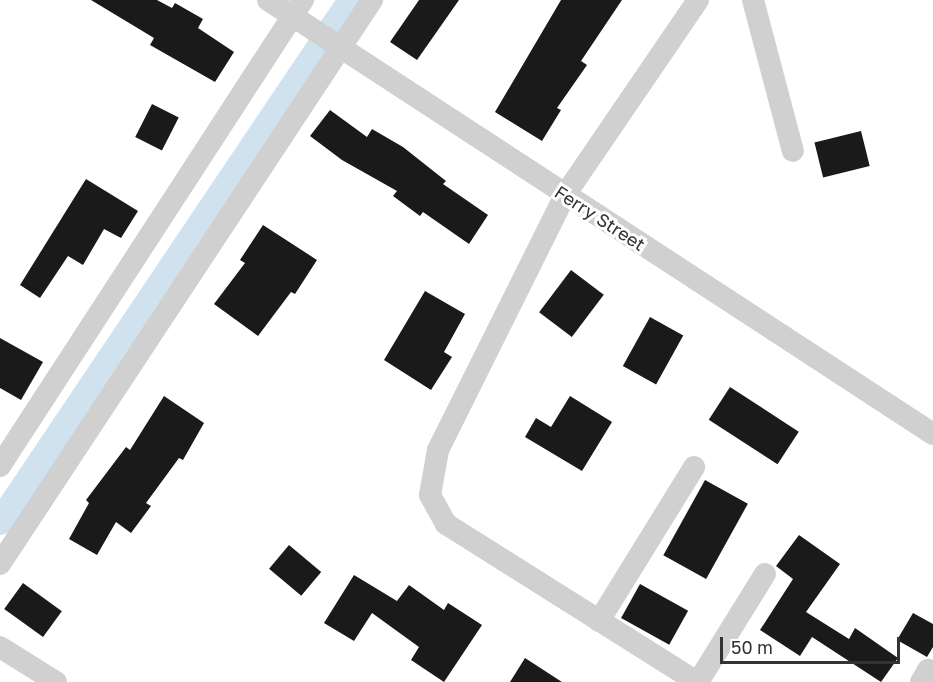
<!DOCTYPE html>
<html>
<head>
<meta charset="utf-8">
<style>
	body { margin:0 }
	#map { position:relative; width:933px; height:682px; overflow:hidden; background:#fff; font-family:"Golos Text",sans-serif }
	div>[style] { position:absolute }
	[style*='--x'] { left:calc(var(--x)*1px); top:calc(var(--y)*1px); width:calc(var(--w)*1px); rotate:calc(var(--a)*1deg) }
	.canal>* { height:26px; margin:-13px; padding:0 13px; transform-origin:13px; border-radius:13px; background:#cfe2ee }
	.building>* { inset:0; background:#1a1a1a; transform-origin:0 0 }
	.street>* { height:22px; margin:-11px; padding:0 11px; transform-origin:11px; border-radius:11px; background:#d0d0d0 }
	span { translate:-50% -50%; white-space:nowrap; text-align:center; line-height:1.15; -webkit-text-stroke:6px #fff; paint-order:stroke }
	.street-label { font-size:18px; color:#333 }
	.scale { position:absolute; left:720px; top:637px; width:180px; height:27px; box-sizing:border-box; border:3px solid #333; border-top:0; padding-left:8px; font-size:18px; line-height:21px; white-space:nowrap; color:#333; -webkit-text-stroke:4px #fff; paint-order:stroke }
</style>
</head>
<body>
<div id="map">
	<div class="canal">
		<div style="--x:0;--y:522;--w:629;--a:-56.08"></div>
	</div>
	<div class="building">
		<div style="clip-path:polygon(91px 0,157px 0,172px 8px,175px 3px,203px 19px,198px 28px,234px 52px,215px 82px,150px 45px,154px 38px)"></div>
		<div style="clip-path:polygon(419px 0,459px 0,417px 60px,390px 42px)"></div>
		<div style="clip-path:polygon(561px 0,622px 0,581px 61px,587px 65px,557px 108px,561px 110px,542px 141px,495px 112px)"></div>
		<div style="left:152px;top:104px;width:30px;height:37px;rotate:27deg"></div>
		<div style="clip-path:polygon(330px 110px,367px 137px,372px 129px,403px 147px,446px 181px,443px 184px,488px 215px,469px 244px,423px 212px,420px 216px,393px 196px,397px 191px,342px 160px,310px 136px)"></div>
		<div style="left:861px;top:131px;width:36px;height:48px;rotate:76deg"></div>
		<div style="clip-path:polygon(86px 179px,138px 211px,121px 238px,104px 229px,83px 265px,68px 256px,40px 298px,20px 285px)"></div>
		<div style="clip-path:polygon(263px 225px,317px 260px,295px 294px,291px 292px,258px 336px,214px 304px,245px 263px,240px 260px)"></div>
		<div style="left:571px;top:270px;width:41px;height:53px;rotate:37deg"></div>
		<div style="clip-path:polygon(425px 291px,465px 314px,444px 352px,452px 357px,431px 390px,384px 360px)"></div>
		<div style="left:650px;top:317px;width:38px;height:56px;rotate:29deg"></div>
		<div style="clip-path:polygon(0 338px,43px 362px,21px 400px,0 388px)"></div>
		<div style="left:730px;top:387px;width:82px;height:39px;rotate:33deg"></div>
		<div style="clip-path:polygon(164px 396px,204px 423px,183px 460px,179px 458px,146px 503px,151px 506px,131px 533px,116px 522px,97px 555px,69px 539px,89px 503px,86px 500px,126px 447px,130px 450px)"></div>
		<div style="clip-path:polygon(570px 396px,612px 422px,582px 471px,525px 437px,536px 418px,551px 427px)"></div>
		<div style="left:705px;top:480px;width:49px;height:86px;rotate:29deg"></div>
		<div style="clip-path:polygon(799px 535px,840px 564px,806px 612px,849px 639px,855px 628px,898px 658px,881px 682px,812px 637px,800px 656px,760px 630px,793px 579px,776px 566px)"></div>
		<div style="left:289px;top:545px;width:42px;height:31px;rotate:40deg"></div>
		<div style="clip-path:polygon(354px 575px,397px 601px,409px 585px,444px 610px,448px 603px,482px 625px,444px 682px,411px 660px,419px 647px,372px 613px,354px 641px,324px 623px)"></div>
		<div style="left:23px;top:583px;width:48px;height:32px;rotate:36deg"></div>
		<div style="left:640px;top:584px;width:55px;height:39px;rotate:29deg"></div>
		<div style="clip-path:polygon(913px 613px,933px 624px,933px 647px,927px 657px,897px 640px)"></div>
		<div style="clip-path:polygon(525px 658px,562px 682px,510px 682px)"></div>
	</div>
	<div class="street">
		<div style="--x:268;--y:0;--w:794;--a:33.13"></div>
		<div style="--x:753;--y:0;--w:156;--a:75.2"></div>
		<div style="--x:0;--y:466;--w:556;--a:-56.97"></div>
		<div style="--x:0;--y:564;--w:676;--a:-56.59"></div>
		<div style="--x:599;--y:621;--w:181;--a:-58.3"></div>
		<div style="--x:0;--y:647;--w:66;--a:32"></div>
		<div style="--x:697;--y:682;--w:297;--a:-147.8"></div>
		<div style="--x:446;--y:524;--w:33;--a:-119"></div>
		<div style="--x:430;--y:495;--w:46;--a:-79.9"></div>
		<div style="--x:438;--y:450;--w:285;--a:-63.5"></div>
		<div style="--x:565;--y:195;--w:236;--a:-55.7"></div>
		<div style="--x:698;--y:682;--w:127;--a:-58.2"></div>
		<div style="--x:921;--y:682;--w:14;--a:-60"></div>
	</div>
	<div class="street-label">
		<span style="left:600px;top:218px;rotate:33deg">Ferry Street</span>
	</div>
	<div class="scale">50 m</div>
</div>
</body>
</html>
